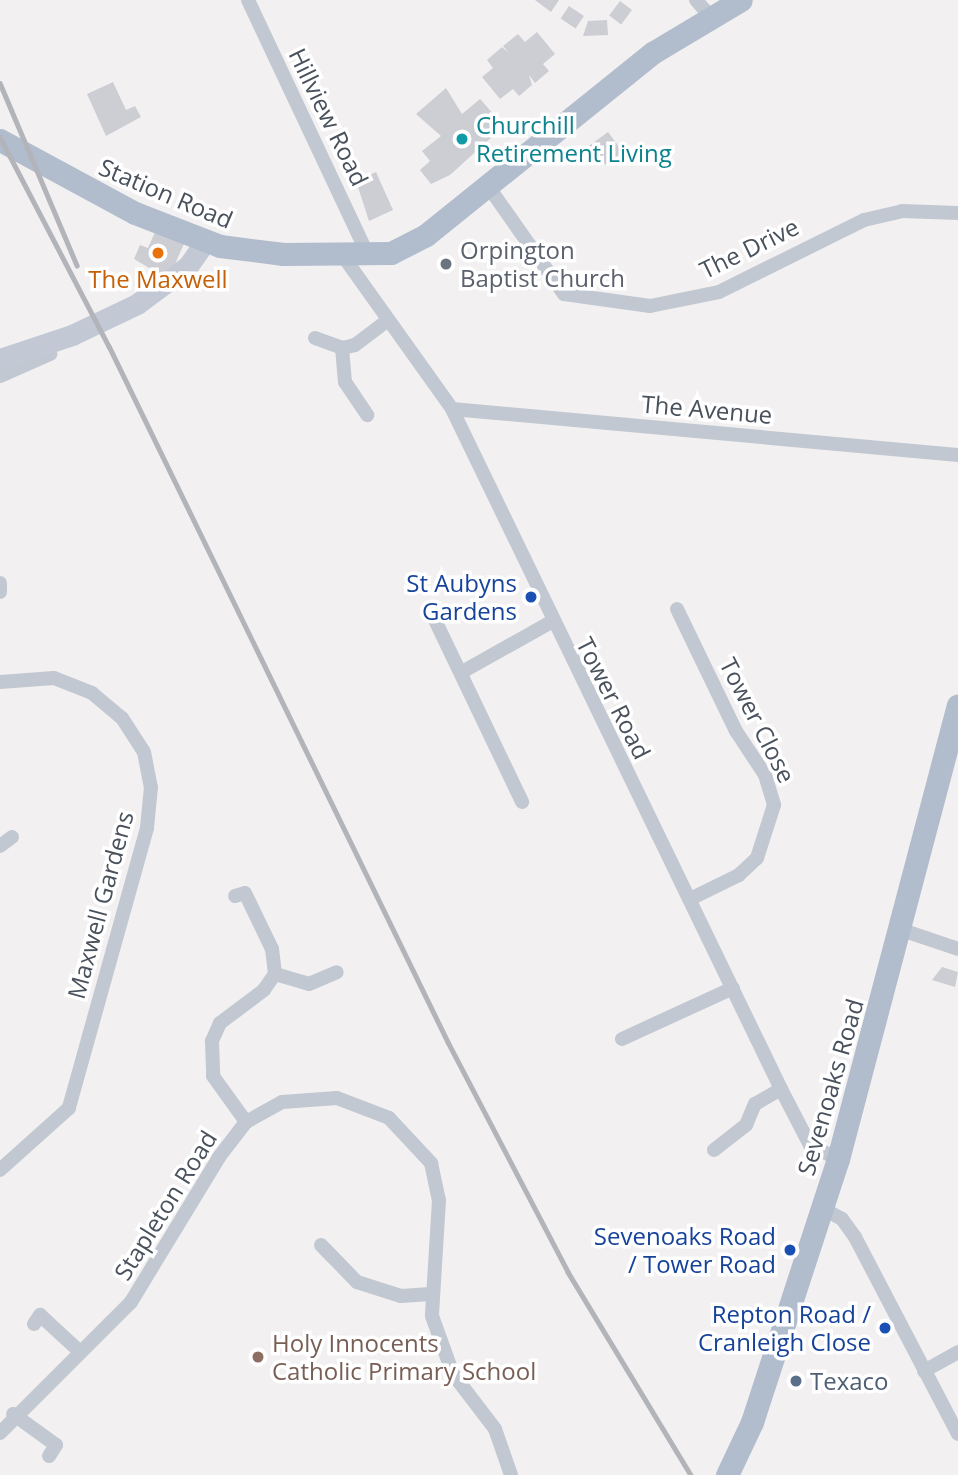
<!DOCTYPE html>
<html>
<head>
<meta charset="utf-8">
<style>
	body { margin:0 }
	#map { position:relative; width:958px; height:1475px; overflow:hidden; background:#f2f0f0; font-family:"Open Sans",sans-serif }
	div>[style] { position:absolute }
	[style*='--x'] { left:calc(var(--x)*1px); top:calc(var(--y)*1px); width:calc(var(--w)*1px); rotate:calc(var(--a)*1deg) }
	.building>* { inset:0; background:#cdced4; transform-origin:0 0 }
	.street>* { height:14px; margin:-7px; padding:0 7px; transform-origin:7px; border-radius:7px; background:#c1c8d1 }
	.secondary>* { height:21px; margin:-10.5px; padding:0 10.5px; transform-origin:10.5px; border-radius:10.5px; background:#c2c9d5 }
	.primary>* { height:23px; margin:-11.5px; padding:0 11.5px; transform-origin:11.5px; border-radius:11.5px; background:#b1bccd }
	.rail>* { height:4.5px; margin:-2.25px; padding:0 2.25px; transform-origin:2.25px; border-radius:2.25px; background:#b2b4ba }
	.dots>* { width:19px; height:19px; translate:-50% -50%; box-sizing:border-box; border:4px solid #fff; border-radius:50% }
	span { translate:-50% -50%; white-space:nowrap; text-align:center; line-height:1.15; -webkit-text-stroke:7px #fff; paint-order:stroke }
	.street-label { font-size:24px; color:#49515c }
	.culture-label { font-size:24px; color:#0d838f }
	.left { translate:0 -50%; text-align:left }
	.worship-label { font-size:24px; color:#5b616d }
	.food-label { font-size:24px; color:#c56008 }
	.transit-label { font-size:24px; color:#164399 }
	.right { translate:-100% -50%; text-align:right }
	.education-label { font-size:24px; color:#785e54 }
	.service-label { font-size:24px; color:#4e5e75 }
</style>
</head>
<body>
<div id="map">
	<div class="building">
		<div style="clip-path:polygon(535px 0,559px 0,551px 12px)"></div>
		<div style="left:620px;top:1px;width:15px;height:18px;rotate:37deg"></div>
		<div style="left:569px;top:6px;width:18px;height:15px;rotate:34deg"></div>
		<div style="clip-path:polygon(607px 20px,608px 35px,583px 36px,588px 21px)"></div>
		<div style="clip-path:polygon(537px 32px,555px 54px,543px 64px,549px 71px,535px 83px,529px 75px,532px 85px,519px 96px,513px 89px,500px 99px,482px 77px,493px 68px,487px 60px,502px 47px,509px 53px,503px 46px,518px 34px,525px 42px)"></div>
		<div style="clip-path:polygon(113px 82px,126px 110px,135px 106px,141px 117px,106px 136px,87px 94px)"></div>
		<div style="clip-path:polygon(446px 88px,462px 114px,480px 99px,504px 126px,450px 175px,431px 184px,420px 170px,430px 161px,422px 151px,441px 136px,416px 114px)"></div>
		<div style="clip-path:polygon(608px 132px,623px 152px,606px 165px,586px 148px)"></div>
		<div style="clip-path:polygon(376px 172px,393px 210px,369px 221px,356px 181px)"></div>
		<div style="clip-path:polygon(155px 232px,184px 244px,175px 264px,161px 275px,134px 259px,140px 245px,148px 248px)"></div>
		<div style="clip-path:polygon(942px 967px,958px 972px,955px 987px,932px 980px)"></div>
	</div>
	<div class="street">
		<div style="--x:248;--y:0;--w:282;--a:64.8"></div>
		<div style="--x:696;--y:0;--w:23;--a:49"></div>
		<div style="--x:488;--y:186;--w:132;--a:54.9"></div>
		<div style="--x:564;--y:294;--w:87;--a:7.9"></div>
		<div style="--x:650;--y:306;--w:70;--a:-11.5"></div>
		<div style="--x:719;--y:292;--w:162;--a:-26.4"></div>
		<div style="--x:864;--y:220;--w:39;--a:-13"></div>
		<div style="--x:902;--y:211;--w:56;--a:2"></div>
		<div style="--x:343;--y:256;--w:188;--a:54.5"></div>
		<div style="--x:452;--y:409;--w:755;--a:64.18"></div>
		<div style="--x:781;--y:1089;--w:63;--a:62.6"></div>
		<div style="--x:810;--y:1145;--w:31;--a:27"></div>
		<div style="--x:315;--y:338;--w:29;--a:20"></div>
		<div style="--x:342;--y:348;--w:13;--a:-13"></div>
		<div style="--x:355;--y:345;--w:41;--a:-37.1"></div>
		<div style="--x:342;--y:348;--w:34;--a:85"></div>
		<div style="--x:345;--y:382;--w:40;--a:56"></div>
		<div style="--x:0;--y:376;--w:55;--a:-23.7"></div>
		<div style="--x:452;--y:409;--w:508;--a:5.19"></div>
		<div style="--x:0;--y:583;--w:9;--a:90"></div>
		<div style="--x:677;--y:609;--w:136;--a:64.2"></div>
		<div style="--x:736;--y:731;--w:53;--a:56.6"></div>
		<div style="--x:765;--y:775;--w:31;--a:73"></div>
		<div style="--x:774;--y:805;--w:56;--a:107.8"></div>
		<div style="--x:757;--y:858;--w:25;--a:137"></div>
		<div style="--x:739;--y:875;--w:55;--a:153.9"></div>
		<div style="--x:434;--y:618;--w:204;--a:64.4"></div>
		<div style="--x:462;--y:672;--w:102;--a:-29.3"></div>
		<div style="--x:0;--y:682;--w:54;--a:-4.2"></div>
		<div style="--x:54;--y:678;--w:41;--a:21.5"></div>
		<div style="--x:92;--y:693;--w:39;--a:40"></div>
		<div style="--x:122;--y:718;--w:40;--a:57.1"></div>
		<div style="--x:144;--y:752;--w:36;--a:79"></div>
		<div style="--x:151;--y:787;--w:41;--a:95.6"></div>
		<div style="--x:147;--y:828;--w:291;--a:105.6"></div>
		<div style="--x:69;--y:1108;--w:93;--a:138.1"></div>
		<div style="--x:0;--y:846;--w:15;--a:-37"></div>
		<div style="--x:235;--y:896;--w:10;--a:-17"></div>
		<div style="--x:245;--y:893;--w:62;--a:64.3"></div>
		<div style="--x:272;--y:949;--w:25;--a:83"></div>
		<div style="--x:275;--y:974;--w:19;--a:125"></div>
		<div style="--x:264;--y:990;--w:55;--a:143.1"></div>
		<div style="--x:220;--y:1023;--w:20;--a:114"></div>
		<div style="--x:212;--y:1041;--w:35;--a:88"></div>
		<div style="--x:213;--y:1076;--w:57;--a:54.3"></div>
		<div style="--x:902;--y:930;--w:59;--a:18.7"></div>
		<div style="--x:275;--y:974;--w:35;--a:16"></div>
		<div style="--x:309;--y:984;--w:30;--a:-23"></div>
		<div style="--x:622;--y:1039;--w:122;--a:-24.7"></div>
		<div style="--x:714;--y:1150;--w:41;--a:-38"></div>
		<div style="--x:746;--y:1125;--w:23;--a:-67"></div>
		<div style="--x:755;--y:1104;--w:30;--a:-30"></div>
		<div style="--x:822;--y:1208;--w:23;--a:29"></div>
		<div style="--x:842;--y:1219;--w:22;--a:54"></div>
		<div style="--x:855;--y:1237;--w:222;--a:62.4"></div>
		<div style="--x:321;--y:1245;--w:52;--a:45.8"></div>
		<div style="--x:357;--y:1282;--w:46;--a:17.7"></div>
		<div style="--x:401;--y:1296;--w:30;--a:-4"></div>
		<div style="--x:34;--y:1324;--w:11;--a:-56"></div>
		<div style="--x:40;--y:1315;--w:53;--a:42.7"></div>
		<div style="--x:924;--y:1371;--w:39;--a:-29"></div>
		<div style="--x:13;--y:1414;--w:53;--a:35.8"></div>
		<div style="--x:56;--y:1445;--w:13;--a:122"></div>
		<div style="--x:0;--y:1433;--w:185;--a:-45"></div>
		<div style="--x:131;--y:1302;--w:170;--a:-58.7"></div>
		<div style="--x:219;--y:1157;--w:44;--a:-52.4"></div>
		<div style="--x:246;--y:1122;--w:41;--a:-29.1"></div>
		<div style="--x:282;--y:1102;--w:55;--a:-4.2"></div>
		<div style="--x:337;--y:1098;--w:56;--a:21"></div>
		<div style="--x:389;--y:1118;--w:62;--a:47"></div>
		<div style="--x:431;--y:1163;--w:38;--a:78"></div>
		<div style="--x:439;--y:1200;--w:116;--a:93.5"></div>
		<div style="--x:432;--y:1316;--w:62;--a:70.1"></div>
		<div style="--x:453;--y:1374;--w:69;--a:52.6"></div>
		<div style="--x:495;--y:1429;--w:49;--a:70.8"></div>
	</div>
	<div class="secondary">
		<div style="--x:0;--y:359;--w:76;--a:-18.4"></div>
		<div style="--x:72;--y:335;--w:72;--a:-25.5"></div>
		<div style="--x:137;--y:304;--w:64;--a:-36.7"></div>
		<div style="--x:188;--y:266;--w:29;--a:-55"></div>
	</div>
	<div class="primary">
		<div style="--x:0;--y:140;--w:153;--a:28.4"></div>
		<div style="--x:135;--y:213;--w:91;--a:21.2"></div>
		<div style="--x:220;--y:246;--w:64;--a:7.2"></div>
		<div style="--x:283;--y:254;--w:108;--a:-0.5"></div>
		<div style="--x:391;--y:253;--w:39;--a:-27"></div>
		<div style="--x:426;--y:235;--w:292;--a:-38.8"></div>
		<div style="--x:654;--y:52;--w:101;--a:-30.9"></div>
		<div style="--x:727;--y:1475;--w:59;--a:-64.7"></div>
		<div style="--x:752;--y:1422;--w:277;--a:-71.9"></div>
		<div style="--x:838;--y:1159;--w:469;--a:-75.2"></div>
	</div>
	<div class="rail">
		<div style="--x:0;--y:83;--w:198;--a:67.1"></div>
		<div style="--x:0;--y:137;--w:236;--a:62.5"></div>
		<div style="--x:109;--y:346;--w:774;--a:64.03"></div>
		<div style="--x:448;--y:1042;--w:259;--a:62.4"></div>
		<div style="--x:568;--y:1272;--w:237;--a:58.8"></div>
	</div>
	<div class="dots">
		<div style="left:462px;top:139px;background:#0f9aa8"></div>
		<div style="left:158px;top:253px;background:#e8710a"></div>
		<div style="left:446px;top:264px;background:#6b7280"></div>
		<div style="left:531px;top:597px;background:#1a4fb4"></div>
		<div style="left:790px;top:1250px;background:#1a4fb4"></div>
		<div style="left:885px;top:1328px;background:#1a4fb4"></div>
		<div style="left:258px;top:1357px;background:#8d6e63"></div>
		<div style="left:796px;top:1381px;background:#5c6f8a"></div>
	</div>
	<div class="street-label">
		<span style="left:329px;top:117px;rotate:64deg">Hillview Road</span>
		<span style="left:166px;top:193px;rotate:23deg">Station Road</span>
		<span style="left:749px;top:248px;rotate:-26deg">The Drive</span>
		<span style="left:707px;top:409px;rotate:5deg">The Avenue</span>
		<span style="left:614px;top:698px;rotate:63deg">Tower Road</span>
		<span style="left:758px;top:720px;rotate:63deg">Tower Close</span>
		<span style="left:100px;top:905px;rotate:-75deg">Maxwell Gardens</span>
		<span style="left:830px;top:1087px;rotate:-74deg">Sevenoaks Road</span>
		<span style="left:165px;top:1205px;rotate:-58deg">Stapleton Road</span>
	</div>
	<div class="culture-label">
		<span class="left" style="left:476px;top:139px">Churchill<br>Retirement Living</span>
	</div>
	<div class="worship-label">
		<span class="left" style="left:460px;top:264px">Orpington<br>Baptist Church</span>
	</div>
	<div class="food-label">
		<span style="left:158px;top:279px">The Maxwell</span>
	</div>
	<div class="transit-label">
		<span class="right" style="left:517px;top:597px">St Aubyns<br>Gardens</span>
		<span class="right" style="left:776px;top:1250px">Sevenoaks Road<br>/ Tower Road</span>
		<span class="right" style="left:871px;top:1328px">Repton Road /<br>Cranleigh Close</span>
	</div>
	<div class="education-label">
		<span class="left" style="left:272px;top:1357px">Holy Innocents<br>Catholic Primary School</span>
	</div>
	<div class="service-label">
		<span class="left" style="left:810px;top:1381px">Texaco</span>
	</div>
</div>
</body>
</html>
